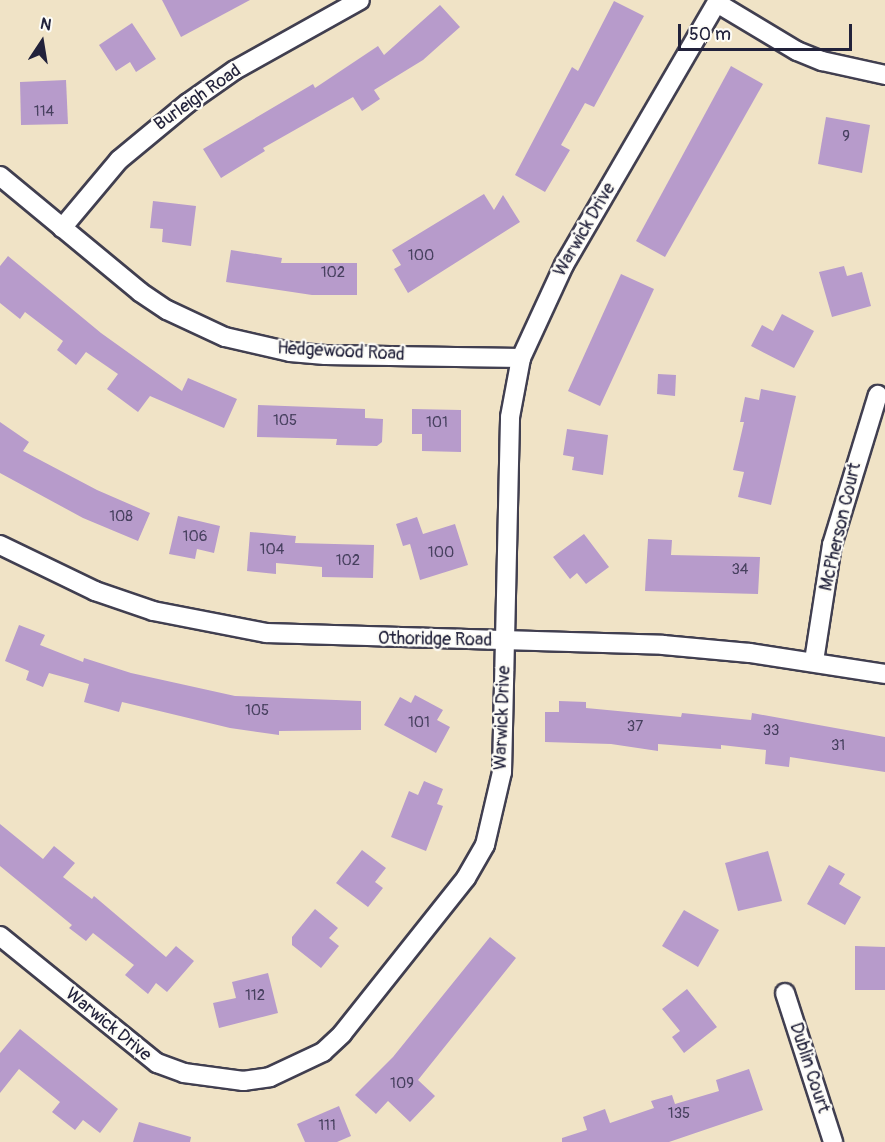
<!DOCTYPE html>
<style>
body{margin:0}
#map{position:relative;width:885px;height:1142px;overflow:hidden;background:#f0e3c6;font-family:Pangolin,sans-serif}
div>[style]{position:absolute}
.building>*{inset:0;background:#b79bcb}
.roads{filter:drop-shadow(2px 0 #413f50) drop-shadow(-2px 0 #413f50) drop-shadow(0 2px #413f50) drop-shadow(0 -2px #413f50)}
.street>*{height:18px;margin:-9px;padding:0 9px;transform-origin:9px;border-radius:9px;background:#fff}
span{translate:-50% -50%;white-space:nowrap;text-align:center;line-height:1.15;-webkit-text-stroke:4.5px #fdfcf7;paint-order:stroke}
.number-label{font-size:15px;color:#47405f}
.number-label span{-webkit-text-stroke-width:0}
.street-label{font-size:18px;color:#22223b}
.north{position:absolute;left:12px;top:12px;width:60px;height:60px;-webkit-text-stroke:4px #fdfcf7;paint-order:stroke;rotate:12deg;font-size:16px;font-weight:700;line-height:24px;text-align:center;color:#22223b}
.north::after{content:'';display:block;margin:auto;width:21px;height:27px;background:#22223b;clip-path:polygon(50% 0,100% 100%,50% 72%,0 100%)}
.scale{position:absolute;left:678px;top:24px;width:174px;height:27px;box-sizing:border-box;border:3px solid #22223b;border-top:0;padding-left:8px;font-size:18px;line-height:21px;white-space:nowrap;color:#22223b;-webkit-text-stroke:4px #fdfcf7;paint-order:stroke}
</style>
<div id="map">
<div class="building">
<i style="clip-path:polygon(162px 0,250px 0,181px 37px)"></i>
<i style="clip-path:polygon(614px 1px,644px 16px,594px 107px,585px 103px,561px 145px,570px 150px,545px 192px,515px 175px,572px 67px,578px 71px)"></i>
<i style="clip-path:polygon(440px 5px,460px 27px,423px 60px,374px 90px,380px 99px,362px 111px,353px 97px,263px 148px,265px 151px,221px 178px,203px 149px,313px 84px,315px 88px,378px 46px,384px 55px)"></i>
<i style="clip-path:polygon(132px 23px,156px 59px,136px 72px,130px 62px,116px 71px,99px 45px)"></i>
<i style="clip-path:polygon(731px 66px,763px 84px,665px 257px,636px 241px)"></i>
<i style="clip-path:polygon(66px 80px,68px 124px,21px 125px,20px 82px)"></i>
<i style="clip-path:polygon(826px 117px,870px 125px,862px 173px,818px 164px)"></i>
<i style="clip-path:polygon(484px 194px,494px 210px,503px 195px,520px 222px,408px 293px,394px 269px,401px 265px,392px 250px)"></i>
<i style="clip-path:polygon(153px 201px,196px 206px,191px 246px,162px 242px,163px 229px,150px 228px)"></i>
<i style="clip-path:polygon(231px 250px,282px 258px,281px 263px,357px 263px,357px 295px,312px 295px,226px 282px)"></i>
<i style="clip-path:polygon(8px 256px,101px 333px,182px 391px,188px 378px,237px 399px,224px 428px,150px 396px,138px 412px,107px 389px,118px 374px,86px 352px,76px 365px,57px 350px,63px 341px,25px 312px,20px 319px,0 303px,0 266px)"></i>
<i style="clip-path:polygon(844px 266px,847px 276px,862px 272px,871px 306px,832px 317px,819px 272px)"></i>
<i style="clip-path:polygon(621px 274px,654px 289px,600px 406px,568px 391px)"></i>
<i style="clip-path:polygon(782px 314px,814px 331px,794px 368px,751px 346px,762px 325px,773px 331px)"></i>
<i style="clip-path:polygon(658px 374px,676px 375px,675px 396px,657px 394px)"></i>
<i style="clip-path:polygon(761px 389px,796px 396px,771px 505px,738px 497px,744px 472px,733px 470px,744px 422px,740px 422px,745px 397px,759px 400px)"></i>
<i style="clip-path:polygon(258px 405px,365px 409px,365px 418px,383px 419px,382px 442px,377px 446px,336px 445px,337px 439px,257px 437px)"></i>
<i style="clip-path:polygon(412px 409px,461px 410px,461px 452px,422px 451px,422px 434px,412px 434px)"></i>
<i style="clip-path:polygon(0 422px,29px 442px,23px 451px,97px 490px,150px 513px,138px 541px,83px 518px,0 473px)"></i>
<i style="clip-path:polygon(567px 429px,608px 435px,603px 475px,572px 470px,574px 457px,563px 455px)"></i>
<i style="clip-path:polygon(178px 516px,220px 526px,214px 553px,197px 549px,195px 559px,169px 554px)"></i>
<i style="clip-path:polygon(417px 517px,423px 534px,455px 524px,468px 565px,420px 580px,410px 544px,403px 546px,396px 524px)"></i>
<i style="clip-path:polygon(250px 532px,296px 536px,295px 543px,374px 545px,373px 578px,322px 577px,322px 567px,276px 563px,276px 574px,247px 571px)"></i>
<i style="clip-path:polygon(584px 534px,609px 567px,586px 584px,577px 573px,570px 579px,553px 557px)"></i>
<i style="clip-path:polygon(648px 539px,672px 540px,671px 555px,760px 557px,758px 594px,645px 591px)"></i>
<i style="clip-path:polygon(19px 625px,45px 635px,40px 645px,83px 662px,84px 658px,131px 673px,235px 696px,361px 701px,361px 730px,279px 731px,279px 735px,230px 728px,122px 702px,119px 712px,84px 702px,89px 684px,49px 673px,43px 687px,26px 680px,29px 671px,5px 661px)"></i>
<i style="clip-path:polygon(415px 695px,443px 710px,437px 720px,450px 727px,436px 753px,384px 725px,400px 697px,411px 703px)"></i>
<i style="clip-path:polygon(559px 701px,586px 702px,586px 708px,681px 717px,682px 713px,751px 720px,752px 713px,885px 737px,885px 772px,790px 757px,789px 767px,765px 764px,766px 750px,721px 745px,721px 749px,658px 744px,658px 751px,611px 744px,545px 742px,545px 712px,559px 712px)"></i>
<i style="clip-path:polygon(424px 781px,443px 789px,437px 804px,443px 806px,426px 851px,391px 837px,409px 791px,418px 795px)"></i>
<i style="clip-path:polygon(0 824px,43px 859px,54px 846px,75px 863px,63px 877px,92px 899px,94px 896px,166px 957px,176px 946px,194px 961px,167px 992px,156px 983px,148px 994px,125px 975px,134px 965px,93px 933px,86px 941px,69px 928px,72px 925px,0 866px)"></i>
<i style="clip-path:polygon(362px 850px,386px 868px,375px 882px,383px 888px,368px 907px,336px 883px)"></i>
<i style="clip-path:polygon(768px 851px,782px 901px,738px 911px,725px 863px)"></i>
<i style="clip-path:polygon(829px 865px,845px 874px,839px 884px,861px 897px,845px 925px,807px 904px)"></i>
<i style="clip-path:polygon(315px 909px,338px 928px,329px 938px,339px 946px,321px 968px,292px 945px,292px 937px)"></i>
<i style="clip-path:polygon(684px 910px,719px 930px,698px 967px,662px 946px)"></i>
<i style="clip-path:polygon(490px 937px,516px 958px,418px 1080px,435px 1096px,410px 1122px,388px 1101px,376px 1114px,355px 1095px,393px 1057px)"></i>
<i style="clip-path:polygon(855px 946px,885px 947px,885px 990px,855px 990px)"></i>
<i style="clip-path:polygon(268px 973px,278px 1013px,219px 1028px,213px 1003px,236px 998px,232px 982px)"></i>
<i style="clip-path:polygon(687px 989px,717px 1027px,684px 1053px,672px 1037px,680px 1031px,662px 1009px)"></i>
<i style="clip-path:polygon(20px 1029px,118px 1109px,100px 1133px,83px 1120px,75px 1130px,52px 1112px,60px 1102px,19px 1069px,0 1093px,0 1053px)"></i>
<i style="clip-path:polygon(749px 1069px,763px 1110px,669px 1142px,562px 1142px,562px 1138px,587px 1130px,583px 1117px,605px 1109px,610px 1123px,654px 1108px,651px 1101px,672px 1095px,675px 1104px,719px 1091px,716px 1080px)"></i>
<i style="clip-path:polygon(339px 1106px,351px 1136px,337px 1142px,305px 1142px,297px 1124px)"></i>
<i style="clip-path:polygon(139px 1122px,191px 1137px,190px 1142px,133px 1142px)"></i>
</div>
<div class="roads">
<div class="street">
<i style="left:717px;top:3px;width:93px;rotate:31deg"></i>
<i style="left:797px;top:51px;width:27px;rotate:22deg"></i>
<i style="left:822px;top:61px;width:65px;rotate:12.5deg"></i>
<i style="left:0;top:176px;width:182px;rotate:39.6deg"></i>
<i style="left:140px;top:292px;width:32px;rotate:34deg"></i>
<i style="left:167px;top:310px;width:64px;rotate:25deg"></i>
<i style="left:225px;top:337px;width:67px;rotate:13deg"></i>
<i style="left:290px;top:352px;width:35px;rotate:5deg"></i>
<i style="left:325px;top:355px;width:196px;rotate:0.9deg"></i>
<i style="left:62px;top:228px;width:89px;rotate:-50deg"></i>
<i style="left:119px;top:160px;width:89px;rotate:-39.6deg"></i>
<i style="left:188px;top:103px;width:57px;rotate:-35.1deg"></i>
<i style="left:235px;top:70px;width:143px;rotate:-29.2deg"></i>
<i style="left:0;top:545px;width:106px;rotate:25.8deg"></i>
<i style="left:95px;top:591px;width:61px;rotate:19deg"></i>
<i style="left:153px;top:611px;width:115px;rotate:11deg"></i>
<i style="left:266px;top:633px;width:397px;rotate:1.7deg"></i>
<i style="left:663px;top:645px;width:87px;rotate:5.3deg"></i>
<i style="left:750px;top:653px;width:137px;rotate:8.8deg"></i>
<i style="left:814px;top:661px;width:117px;rotate:-81.2deg"></i>
<i style="left:832px;top:545px;width:157px;rotate:-73deg"></i>
<i style="left:0;top:936px;width:202px;rotate:39deg"></i>
<i style="left:157px;top:1063px;width:29px;rotate:20deg"></i>
<i style="left:184px;top:1073px;width:60px;rotate:7.7deg"></i>
<i style="left:243px;top:1081px;width:27px;rotate:-8deg"></i>
<i style="left:270px;top:1077px;width:59px;rotate:-25.3deg"></i>
<i style="left:323px;top:1052px;width:26px;rotate:-43deg"></i>
<i style="left:342px;top:1034px;width:199px;rotate:-51.5deg"></i>
<i style="left:466px;top:878px;width:38px;rotate:-60deg"></i>
<i style="left:485px;top:845px;width:75px;rotate:-76.9deg"></i>
<i style="left:502px;top:772px;width:355px;rotate:-88.7deg"></i>
<i style="left:510px;top:417px;width:60px;rotate:-79.4deg"></i>
<i style="left:521px;top:358px;width:102px;rotate:-65.2deg"></i>
<i style="left:564px;top:265px;width:306px;rotate:-59.8deg"></i>
<i style="left:785px;top:993px;width:157px;rotate:72.1deg"></i>
</div>
</div>
<div class="number-label">
<span style="left:44px;top:112px">114</span>
<span style="left:846px;top:137px">9</span>
<span style="left:421px;top:256px">100</span>
<span style="left:333px;top:273px">102</span>
<span style="left:285px;top:421px">105</span>
<span style="left:437px;top:423px">101</span>
<span style="left:121px;top:517px">108</span>
<span style="left:195px;top:537px">106</span>
<span style="left:272px;top:550px">104</span>
<span style="left:441px;top:553px">100</span>
<span style="left:348px;top:561px">102</span>
<span style="left:740px;top:570px">34</span>
<span style="left:257px;top:711px">105</span>
<span style="left:419px;top:723px">101</span>
<span style="left:635px;top:727px">37</span>
<span style="left:771px;top:731px">33</span>
<span style="left:838px;top:746px">31</span>
<span style="left:255px;top:996px">112</span>
<span style="left:402px;top:1084px">109</span>
<span style="left:679px;top:1114px">135</span>
<span style="left:327px;top:1126px">111</span>
</div>
<div class="street-label">
<span style="left:198px;top:98px;rotate:-35deg">Burleigh Road</span>
<span style="left:585px;top:230px;rotate:-60deg">Warwick Drive</span>
<span style="left:341px;top:352px;rotate:3deg">Hedgewood Road</span>
<span style="left:841px;top:527px;rotate:-77deg">McPherson Court</span>
<span style="left:435px;top:640px;rotate:1deg">Othoridge Road</span>
<span style="left:503px;top:718px;rotate:-88deg">Warwick Drive</span>
<span style="left:108px;top:1025px;rotate:39deg">Warwick Drive</span>
<span style="left:809px;top:1068px;rotate:72deg">Dublin Court</span>
</div>
<div class="north">N</div>
<div class="scale">50 m</div>
</div>
